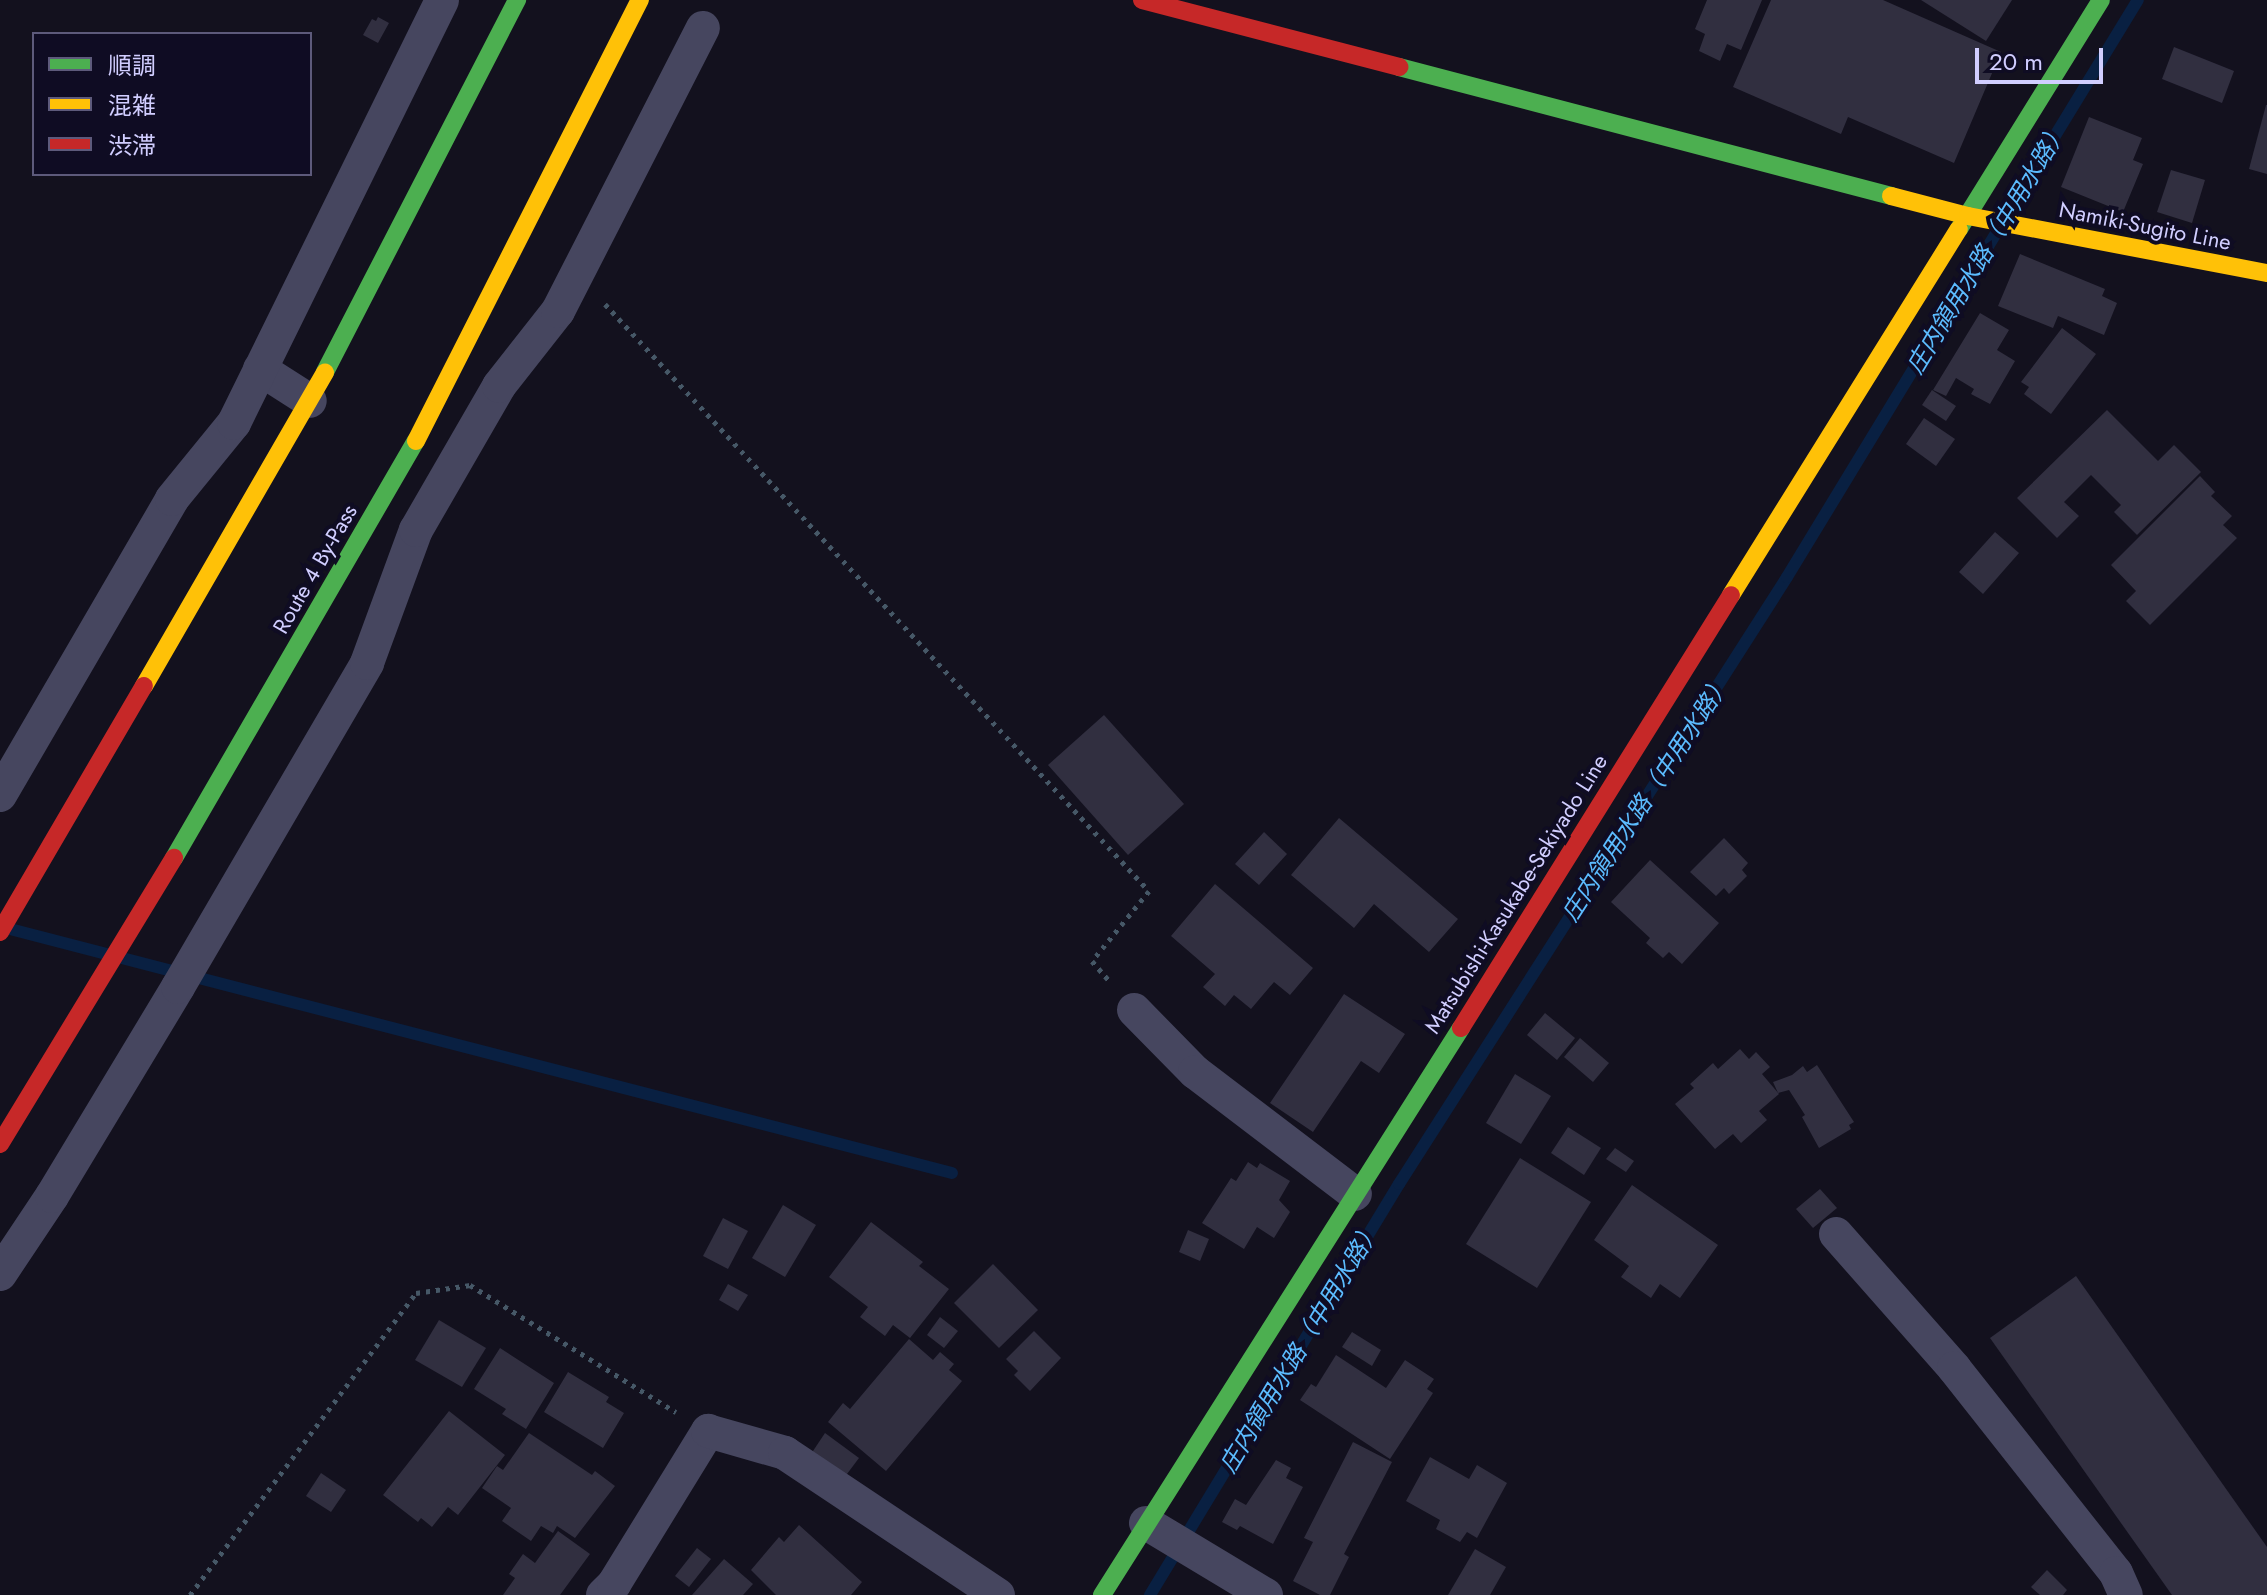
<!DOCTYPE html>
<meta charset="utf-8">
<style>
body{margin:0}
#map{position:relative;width:2267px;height:1595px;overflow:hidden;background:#13111e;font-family:Jost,"Noto Sans JP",sans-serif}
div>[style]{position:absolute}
.stream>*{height:12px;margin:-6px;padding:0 6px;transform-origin:6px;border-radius:6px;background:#092042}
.building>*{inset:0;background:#312f40}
.path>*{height:5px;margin-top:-2.5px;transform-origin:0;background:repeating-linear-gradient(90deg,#465867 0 4px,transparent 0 10px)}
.street>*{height:34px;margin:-17px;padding:0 17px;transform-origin:17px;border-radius:17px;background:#46465f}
.fast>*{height:18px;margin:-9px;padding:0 9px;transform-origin:9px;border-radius:9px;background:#4caf50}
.slow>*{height:18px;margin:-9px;padding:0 9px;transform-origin:9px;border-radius:9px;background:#ffc107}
.jam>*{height:18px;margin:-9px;padding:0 9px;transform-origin:9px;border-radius:9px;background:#c62828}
span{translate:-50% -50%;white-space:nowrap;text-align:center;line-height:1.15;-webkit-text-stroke:8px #0f0c23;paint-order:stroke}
.street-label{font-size:22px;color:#d1ceff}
.water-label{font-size:24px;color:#5cbcff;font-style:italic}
.legend{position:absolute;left:32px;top:32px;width:280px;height:144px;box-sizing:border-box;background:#0f0c23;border:2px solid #5d5a7b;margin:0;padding:10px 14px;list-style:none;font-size:24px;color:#d1ceff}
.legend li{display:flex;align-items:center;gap:16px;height:40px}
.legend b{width:40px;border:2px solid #5d5a7b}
.scale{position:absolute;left:1975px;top:48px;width:128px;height:36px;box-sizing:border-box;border:4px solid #d1ceff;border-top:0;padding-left:10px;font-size:24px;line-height:28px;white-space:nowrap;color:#d1ceff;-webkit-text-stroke:6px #0f0c23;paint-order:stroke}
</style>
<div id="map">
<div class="stream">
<i style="left:2006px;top:216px;width:253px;rotate:-58.6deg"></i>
<i style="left:10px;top:929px;width:973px;rotate:14.52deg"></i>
<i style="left:1150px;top:1595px;width:481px;rotate:-58.8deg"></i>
<i style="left:1399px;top:1184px;width:720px;rotate:-57.41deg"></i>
<i style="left:1787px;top:577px;width:404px;rotate:-58.7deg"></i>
</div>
<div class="building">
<i style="clip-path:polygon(1707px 0,1762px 0,1741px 50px,1727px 44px,1720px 61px,1699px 51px,1705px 34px,1695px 29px)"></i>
<i style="clip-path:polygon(1771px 0,1883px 0,2001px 52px,1954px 163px,1848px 117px,1841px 134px,1733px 87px)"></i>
<i style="clip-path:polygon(1921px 0,2012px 0,1986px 41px)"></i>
<i style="clip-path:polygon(378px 17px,389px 23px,378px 43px,363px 35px,372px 19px,376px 21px)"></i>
<i style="clip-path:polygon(2174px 47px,2234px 71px,2222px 103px,2162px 79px)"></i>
<i style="clip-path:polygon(2266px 105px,2267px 105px,2267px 174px,2249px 169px)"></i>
<i style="clip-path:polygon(2089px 117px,2142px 138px,2133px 160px,2143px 164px,2123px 212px,2061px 187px)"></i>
<i style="clip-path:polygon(2171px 170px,2205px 180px,2192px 223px,2157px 212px)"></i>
<i style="clip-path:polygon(2020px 254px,2105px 289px,2102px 296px,2117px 303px,2104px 335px,2058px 316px,2053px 328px,1998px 306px)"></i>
<i style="clip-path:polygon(1980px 313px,2009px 330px,1997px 350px,2015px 361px,1990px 404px,1971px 394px,1974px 389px,1956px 378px,1946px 396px,1933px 390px)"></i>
<i style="clip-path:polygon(2062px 328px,2096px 354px,2051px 414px,2024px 394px,2029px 387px,2021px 382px)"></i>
<i style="clip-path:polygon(1932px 390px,1956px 406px,1946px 421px,1922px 405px)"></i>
<i style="clip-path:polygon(2107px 410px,2158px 461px,2174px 445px,2201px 472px,2137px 535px,2114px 512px,2121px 505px,2091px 475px,2064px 502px,2079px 516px,2057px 538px,2017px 498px)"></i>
<i style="clip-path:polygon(1924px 418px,1955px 439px,1936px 466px,1906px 444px)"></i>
<i style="clip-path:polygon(2200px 476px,2215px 492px,2211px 496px,2232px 516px,2223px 525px,2237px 538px,2150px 625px,2126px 601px,2136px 591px,2111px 565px)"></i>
<i style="clip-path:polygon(1995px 532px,2019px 553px,1983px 594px,1959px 572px)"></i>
<i style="clip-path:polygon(1104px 715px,1184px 804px,1128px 855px,1048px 765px)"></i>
<i style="clip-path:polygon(1339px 818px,1458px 919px,1429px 952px,1374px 904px,1354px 928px,1291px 875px)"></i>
<i style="clip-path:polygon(1264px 832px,1287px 854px,1259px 885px,1235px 864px)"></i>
<i style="clip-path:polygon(1724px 838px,1748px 863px,1742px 870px,1747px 876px,1729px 894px,1724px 888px,1716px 896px,1690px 872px)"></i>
<i style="clip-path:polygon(1650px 860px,1719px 923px,1682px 964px,1669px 952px,1663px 958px,1646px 943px,1650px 938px,1611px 902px)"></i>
<i style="clip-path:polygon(1215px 884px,1313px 968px,1290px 995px,1274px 982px,1251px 1009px,1234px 995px,1225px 1006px,1203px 987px,1215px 974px,1171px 936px)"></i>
<i style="clip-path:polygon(1344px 994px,1405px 1034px,1379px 1073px,1361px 1061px,1313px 1132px,1270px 1103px)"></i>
<i style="clip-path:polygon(1545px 1013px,1575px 1038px,1557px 1060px,1527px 1035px)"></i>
<i style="clip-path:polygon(1580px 1038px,1609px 1063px,1593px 1082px,1564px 1057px)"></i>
<i style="clip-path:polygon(1740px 1049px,1749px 1059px,1756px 1052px,1770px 1067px,1762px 1074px,1779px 1094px,1759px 1111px,1767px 1120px,1741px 1143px,1733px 1134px,1715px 1149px,1675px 1104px,1694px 1088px,1690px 1084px,1713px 1063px,1718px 1069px)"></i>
<i style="clip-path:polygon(1817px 1065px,1854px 1122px,1849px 1125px,1851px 1129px,1819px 1148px,1802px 1117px,1805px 1115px,1789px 1090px,1778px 1093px,1773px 1082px,1792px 1075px,1803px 1066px,1807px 1072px)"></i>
<i style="clip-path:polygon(1515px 1074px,1551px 1096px,1521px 1144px,1486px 1123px)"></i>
<i style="clip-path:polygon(1568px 1127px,1601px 1148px,1584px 1175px,1551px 1153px)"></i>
<i style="clip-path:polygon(1615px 1148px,1634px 1161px,1626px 1172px,1606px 1159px)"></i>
<i style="clip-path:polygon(1520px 1158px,1591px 1202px,1537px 1288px,1466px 1244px)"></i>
<i style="clip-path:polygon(1248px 1162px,1257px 1168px,1260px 1163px,1290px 1181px,1279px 1200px,1290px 1212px,1274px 1238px,1257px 1227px,1244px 1249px,1202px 1223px,1231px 1178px,1236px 1181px)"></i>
<i style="clip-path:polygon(1632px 1185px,1718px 1245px,1680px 1298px,1660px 1284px,1651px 1298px,1621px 1277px,1629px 1266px,1594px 1240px)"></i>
<i style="clip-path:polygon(1820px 1189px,1837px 1208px,1813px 1228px,1796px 1209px)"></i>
<i style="clip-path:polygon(783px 1205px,816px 1225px,785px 1277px,752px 1258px)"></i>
<i style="clip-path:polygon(723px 1218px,748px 1231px,728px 1269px,703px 1256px)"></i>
<i style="clip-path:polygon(871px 1222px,923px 1262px,919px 1266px,949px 1289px,910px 1338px,893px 1325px,885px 1336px,860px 1317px,868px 1307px,829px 1277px)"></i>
<i style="clip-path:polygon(1188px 1230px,1209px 1239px,1200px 1261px,1179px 1252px)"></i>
<i style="clip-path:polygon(993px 1264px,1038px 1310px,999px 1348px,954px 1303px)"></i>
<i style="clip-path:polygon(2076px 1276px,2267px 1547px,2267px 1595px,2172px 1595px,1990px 1338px)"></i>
<i style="clip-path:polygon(728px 1284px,748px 1295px,738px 1311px,719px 1300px)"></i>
<i style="clip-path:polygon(940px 1317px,958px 1331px,944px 1348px,927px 1335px)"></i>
<i style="clip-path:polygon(439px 1320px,486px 1348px,462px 1387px,415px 1360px)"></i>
<i style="clip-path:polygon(1034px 1331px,1061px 1358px,1030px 1391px,1014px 1375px,1018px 1371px,1006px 1359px)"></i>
<i style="clip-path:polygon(1352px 1332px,1381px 1350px,1372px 1366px,1342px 1347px)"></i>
<i style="clip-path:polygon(909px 1339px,933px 1360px,940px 1352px,954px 1364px,949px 1370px,962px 1381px,886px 1471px,828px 1422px,843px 1403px,850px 1409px)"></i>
<i style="clip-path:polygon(500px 1348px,554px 1383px,526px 1429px,502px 1414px,506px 1409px,474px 1389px)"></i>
<i style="clip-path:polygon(1336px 1355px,1386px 1388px,1405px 1360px,1434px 1379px,1427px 1389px,1433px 1393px,1390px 1459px,1300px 1400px,1311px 1384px,1316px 1387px)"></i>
<i style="clip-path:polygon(568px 1372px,609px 1397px,606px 1402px,624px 1413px,603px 1448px,544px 1412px)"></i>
<i style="clip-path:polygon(449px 1411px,505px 1455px,458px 1515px,448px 1507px,432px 1527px,421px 1518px,418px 1522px,383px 1495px)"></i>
<i style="clip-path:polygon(529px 1433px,592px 1475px,595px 1471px,615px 1486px,575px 1538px,557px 1526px,553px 1533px,541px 1526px,531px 1541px,502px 1521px,511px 1508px,482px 1488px,497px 1466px,503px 1470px)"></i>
<i style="clip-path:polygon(825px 1433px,859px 1458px,844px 1478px,811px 1454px)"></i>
<i style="clip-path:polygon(1353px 1442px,1392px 1462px,1344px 1554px,1349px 1557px,1330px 1595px,1320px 1595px,1293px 1581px,1313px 1542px,1304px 1538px)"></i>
<i style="clip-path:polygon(1430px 1457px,1469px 1479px,1477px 1465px,1507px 1483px,1477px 1538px,1467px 1532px,1460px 1542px,1436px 1529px,1440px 1520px,1406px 1501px)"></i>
<i style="clip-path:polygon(1276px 1460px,1291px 1468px,1286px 1478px,1303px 1487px,1273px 1544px,1240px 1526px,1237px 1530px,1222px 1522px,1235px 1499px,1246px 1505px)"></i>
<i style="clip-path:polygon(321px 1473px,346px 1490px,331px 1512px,306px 1496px)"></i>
<i style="clip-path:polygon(799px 1525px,862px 1582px,851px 1595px,776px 1595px,751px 1570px,779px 1537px,784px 1542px)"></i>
<i style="clip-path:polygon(558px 1531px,590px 1554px,560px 1595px,503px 1595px,515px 1578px,509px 1574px,523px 1554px,535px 1563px)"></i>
<i style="clip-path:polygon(697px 1548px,711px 1559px,689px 1587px,675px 1576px)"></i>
<i style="clip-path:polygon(1475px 1549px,1506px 1567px,1490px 1595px,1448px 1595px)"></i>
<i style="clip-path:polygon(724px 1559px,753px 1584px,743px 1595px,692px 1595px)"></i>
<i style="clip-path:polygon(2047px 1570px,2067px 1590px,2063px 1595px,2040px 1595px,2031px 1587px)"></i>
</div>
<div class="path">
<i style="left:605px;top:304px;width:800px;rotate:47.18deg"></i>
<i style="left:1149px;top:891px;width:90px;rotate:129.2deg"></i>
<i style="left:1092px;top:961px;width:28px;rotate:49deg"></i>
<i style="left:190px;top:1595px;width:377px;rotate:-53.2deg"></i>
<i style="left:416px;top:1293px;width:55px;rotate:-8.4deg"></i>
<i style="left:470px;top:1285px;width:242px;rotate:31.7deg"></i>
</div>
<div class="street">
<i style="left:260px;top:369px;width:59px;rotate:32.6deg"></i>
<i style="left:0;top:795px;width:342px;rotate:-59.8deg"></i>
<i style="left:172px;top:499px;width:98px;rotate:-50.8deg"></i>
<i style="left:234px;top:423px;width:471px;rotate:-63.8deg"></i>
<i style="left:1134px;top:1010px;width:87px;rotate:45.5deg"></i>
<i style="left:1195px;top:1072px;width:201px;rotate:37.3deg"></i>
<i style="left:1836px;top:1234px;width:179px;rotate:48.6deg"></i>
<i style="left:1954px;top:1368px;width:261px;rotate:51.7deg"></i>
<i style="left:2116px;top:1573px;width:24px;rotate:66deg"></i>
<i style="left:0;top:1274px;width:94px;rotate:-56.3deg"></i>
<i style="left:52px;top:1196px;width:244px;rotate:-58.9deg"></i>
<i style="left:178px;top:987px;width:375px;rotate:-59.7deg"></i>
<i style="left:367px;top:663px;width:142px;rotate:-69.8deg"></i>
<i style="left:416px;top:530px;width:166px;rotate:-60deg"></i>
<i style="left:499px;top:386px;width:95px;rotate:-51.8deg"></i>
<i style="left:558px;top:311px;width:318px;rotate:-62.9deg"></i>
<i style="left:1146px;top:1523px;width:140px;rotate:31deg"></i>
<i style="left:603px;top:1595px;width:16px;rotate:-45deg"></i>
<i style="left:614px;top:1584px;width:180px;rotate:-58.4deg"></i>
<i style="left:708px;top:1431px;width:80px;rotate:15.9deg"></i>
<i style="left:785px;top:1453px;width:256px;rotate:33.7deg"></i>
</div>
<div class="fast">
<i style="left:1399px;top:67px;width:509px;rotate:14.69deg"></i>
<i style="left:1959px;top:229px;width:269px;rotate:-58.2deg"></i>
<i style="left:325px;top:372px;width:419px;rotate:-62.7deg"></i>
<i style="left:174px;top:858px;width:482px;rotate:-59.9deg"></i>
<i style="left:1102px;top:1595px;width:671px;rotate:-57.66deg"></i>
</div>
<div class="slow">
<i style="left:1891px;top:196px;width:80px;rotate:14.6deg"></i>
<i style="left:1968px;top:216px;width:304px;rotate:10.8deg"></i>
<i style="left:416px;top:441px;width:495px;rotate:-63.1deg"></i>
<i style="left:1731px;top:595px;width:431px;rotate:-58.1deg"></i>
<i style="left:144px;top:686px;width:362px;rotate:-60deg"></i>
</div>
<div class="jam">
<i style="left:1142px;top:0;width:266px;rotate:14.6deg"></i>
<i style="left:0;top:932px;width:285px;rotate:-59.7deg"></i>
<i style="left:1461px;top:1028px;width:510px;rotate:-58.05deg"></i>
<i style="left:0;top:1144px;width:335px;rotate:-58.7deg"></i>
</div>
<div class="street-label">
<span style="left:2145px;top:226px;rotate:11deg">Namiki-Sugito Line</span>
<span style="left:315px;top:569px;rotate:-60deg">Route 4 By-Pass</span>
<span style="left:1516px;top:894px;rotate:-58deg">Matsubishi-Kasukabe-Sekiyado Line</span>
</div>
<div class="water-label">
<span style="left:1987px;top:248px;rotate:-59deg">庄内領用水路（中用水路）</span>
<span style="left:1646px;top:798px;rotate:-57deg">庄内領用水路（中用水路）</span>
<span style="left:1300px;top:1347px;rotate:-59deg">庄内領用水路（中用水路）</span>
</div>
<ul class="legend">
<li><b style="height:10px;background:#4caf50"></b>順調</li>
<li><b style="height:10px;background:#ffc107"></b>混雑</li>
<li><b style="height:10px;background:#c62828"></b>渋滞</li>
</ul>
<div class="scale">20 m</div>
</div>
